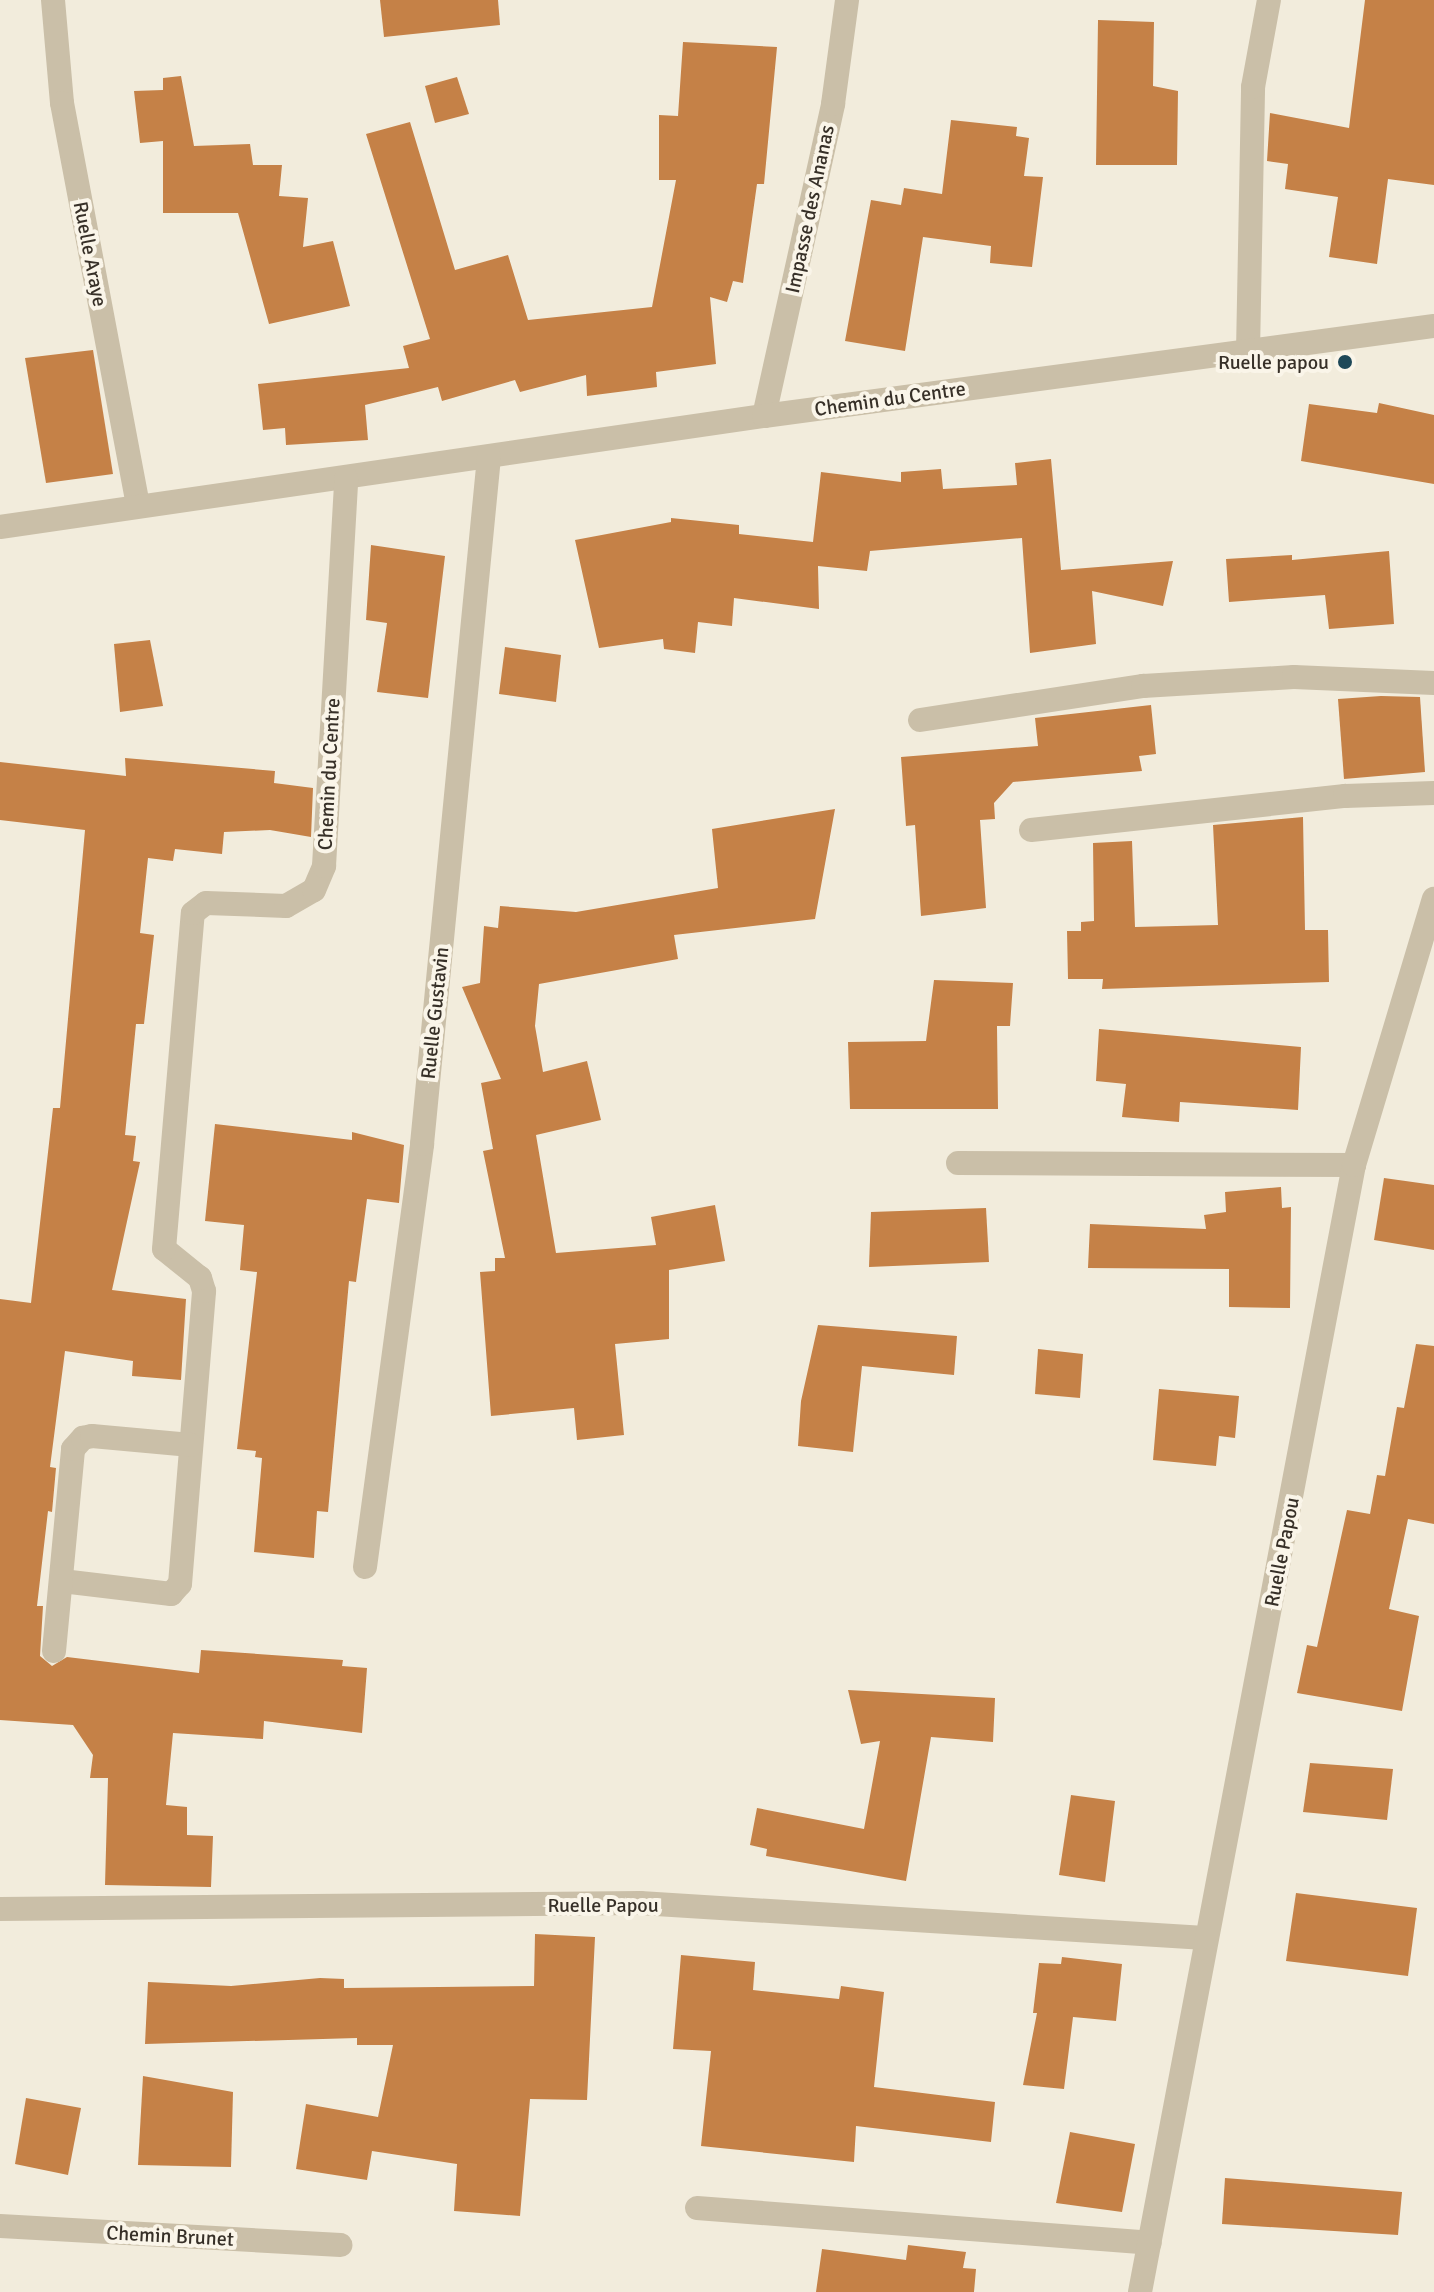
<!DOCTYPE html>
<style>
body{margin:0}
#map{position:relative;width:1434px;height:2292px;overflow:hidden;background:#f2ecdc;font-family:Signika,sans-serif}
div>[style]{position:absolute}
.building>*{inset:0;background:#c58147}
.minor>*{height:24px;margin:-12px;padding:0 12px;transform-origin:12px;border-radius:12px;background:#cabfa8}
.dots>*{width:22px;height:22px;translate:-50% -50%;box-sizing:border-box;border:4px solid #faf5e9;border-radius:50%}
span{translate:-50% -50%;white-space:nowrap;text-align:center;line-height:1.15;-webkit-text-stroke:8px #faf5e9;paint-order:stroke}
.street-label{font-size:20px;color:#373028}
.poi-label{font-size:20px;color:#373028}
.right{translate:-100% -50%;text-align:right}
</style>
<div id="map">
<div class="building">
<i style="clip-path:polygon(380px 0,498px 0,500px 25px,384px 37px)"></i>
<i style="clip-path:polygon(1365px 0,1434px 0,1434px 185px,1388px 179px,1377px 264px,1329px 257px,1338px 197px,1285px 189px,1288px 164px,1267px 161px,1270px 113px,1349px 128px)"></i>
<i style="clip-path:polygon(1098px 20px,1154px 22px,1153px 86px,1178px 91px,1177px 165px,1096px 165px)"></i>
<i style="clip-path:polygon(683px 42px,777px 47px,764px 184px,757px 184px,743px 283px,733px 281px,727px 302px,710px 297px,716px 364px,656px 372px,657px 387px,587px 396px,586px 375px,520px 392px,515px 380px,442px 401px,438px 387px,365px 405px,368px 440px,286px 445px,285px 428px,263px 430px,258px 384px,409px 368px,403px 346px,430px 339px,366px 134px,410px 122px,455px 270px,508px 255px,528px 320px,652px 307px,676px 180px,659px 180px,659px 115px,678px 116px)"></i>
<i style="clip-path:polygon(181px 76px,194px 146px,250px 144px,253px 165px,282px 165px,279px 196px,308px 198px,303px 247px,333px 241px,350px 306px,269px 324px,238px 213px,163px 213px,163px 141px,140px 143px,134px 91px,163px 90px,163px 78px)"></i>
<i style="clip-path:polygon(457px 77px,469px 114px,435px 123px,425px 86px)"></i>
<i style="clip-path:polygon(951px 120px,1017px 127px,1016px 136px,1029px 138px,1024px 176px,1043px 177px,1032px 267px,990px 263px,991px 246px,923px 237px,905px 351px,845px 341px,871px 200px,901px 205px,904px 188px,942px 194px)"></i>
<i style="clip-path:polygon(93px 350px,113px 474px,46px 483px,25px 358px)"></i>
<i style="clip-path:polygon(1379px 403px,1434px 415px,1434px 484px,1301px 461px,1309px 404px,1377px 413px)"></i>
<i style="clip-path:polygon(1051px 459px,1061px 570px,1173px 561px,1163px 606px,1092px 591px,1096px 644px,1030px 653px,1022px 538px,870px 551px,867px 571px,818px 566px,819px 609px,734px 598px,732px 626px,698px 622px,695px 653px,664px 649px,663px 639px,599px 648px,575px 540px,671px 522px,671px 518px,739px 525px,739px 534px,813px 542px,821px 472px,901px 482px,901px 472px,941px 469px,943px 489px,1017px 485px,1015px 463px)"></i>
<i style="clip-path:polygon(371px 545px,445px 556px,428px 698px,377px 692px,387px 623px,366px 620px)"></i>
<i style="clip-path:polygon(1389px 551px,1394px 624px,1329px 629px,1325px 595px,1229px 602px,1226px 559px,1292px 555px,1292px 560px)"></i>
<i style="clip-path:polygon(150px 640px,163px 706px,120px 712px,114px 644px)"></i>
<i style="clip-path:polygon(505px 647px,561px 655px,556px 702px,499px 694px)"></i>
<i style="clip-path:polygon(1381px 696px,1420px 697px,1425px 772px,1344px 779px,1338px 699px)"></i>
<i style="clip-path:polygon(1151px 705px,1156px 754px,1139px 756px,1142px 771px,1013px 782px,994px 803px,995px 819px,980px 820px,986px 908px,921px 916px,915px 825px,906px 826px,901px 757px,1038px 746px,1035px 718px)"></i>
<i style="clip-path:polygon(125px 758px,275px 771px,274px 783px,313px 788px,311px 837px,270px 830px,224px 832px,222px 854px,175px 849px,173px 861px,148px 858px,140px 933px,154px 935px,144px 1024px,136px 1024px,125px 1135px,136px 1136px,133px 1161px,140px 1162px,112px 1290px,186px 1299px,181px 1380px,132px 1376px,133px 1361px,65px 1351px,50px 1467px,56px 1468px,52px 1512px,48px 1511px,37px 1606px,43px 1606px,40px 1656px,52px 1666px,67px 1657px,199px 1673px,201px 1650px,343px 1660px,342px 1666px,367px 1668px,362px 1733px,264px 1721px,263px 1739px,173px 1733px,166px 1805px,187px 1807px,187px 1835px,213px 1836px,211px 1887px,105px 1885px,108px 1778px,90px 1778px,93px 1755px,73px 1725px,0 1720px,0 1299px,31px 1303px,53px 1108px,60px 1108px,85px 830px,0 820px,0 762px,126px 776px)"></i>
<i style="clip-path:polygon(835px 809px,815px 919px,674px 935px,678px 959px,539px 984px,535px 1026px,543px 1072px,587px 1061px,601px 1120px,536px 1135px,556px 1253px,656px 1245px,651px 1217px,715px 1205px,725px 1261px,669px 1270px,669px 1339px,615px 1344px,624px 1435px,577px 1440px,574px 1408px,491px 1416px,480px 1272px,495px 1271px,495px 1258px,505px 1258px,483px 1151px,493px 1149px,481px 1083px,501px 1079px,462px 987px,480px 983px,484px 926px,498px 928px,500px 906px,576px 912px,718px 888px,712px 829px)"></i>
<i style="clip-path:polygon(1303px 817px,1305px 930px,1328px 930px,1329px 982px,1102px 989px,1103px 979px,1068px 979px,1067px 931px,1081px 931px,1081px 922px,1094px 921px,1093px 843px,1132px 841px,1135px 927px,1218px 925px,1213px 825px)"></i>
<i style="clip-path:polygon(934px 980px,1013px 983px,1010px 1026px,997px 1026px,998px 1109px,850px 1109px,848px 1042px,926px 1041px)"></i>
<i style="clip-path:polygon(1099px 1029px,1301px 1047px,1298px 1110px,1180px 1102px,1179px 1122px,1122px 1117px,1126px 1084px,1096px 1081px)"></i>
<i style="clip-path:polygon(215px 1124px,352px 1140px,352px 1132px,404px 1145px,399px 1203px,367px 1199px,356px 1282px,349px 1281px,328px 1512px,317px 1511px,314px 1558px,254px 1552px,262px 1458px,255px 1457px,256px 1451px,237px 1449px,257px 1272px,240px 1270px,244px 1225px,205px 1221px)"></i>
<i style="clip-path:polygon(1384px 1178px,1434px 1185px,1434px 1250px,1374px 1240px)"></i>
<i style="clip-path:polygon(1281px 1187px,1282px 1208px,1291px 1207px,1290px 1308px,1229px 1307px,1229px 1269px,1088px 1268px,1090px 1224px,1206px 1229px,1204px 1215px,1226px 1212px,1225px 1192px)"></i>
<i style="clip-path:polygon(986px 1208px,989px 1262px,869px 1267px,871px 1212px)"></i>
<i style="clip-path:polygon(818px 1325px,957px 1336px,954px 1375px,862px 1366px,853px 1452px,798px 1446px,801px 1401px)"></i>
<i style="clip-path:polygon(1416px 1344px,1434px 1346px,1434px 1524px,1408px 1519px,1389px 1609px,1419px 1616px,1402px 1711px,1297px 1693px,1307px 1645px,1317px 1647px,1347px 1510px,1370px 1514px,1377px 1475px,1385px 1476px,1397px 1407px,1404px 1408px)"></i>
<i style="clip-path:polygon(1038px 1349px,1083px 1354px,1080px 1398px,1035px 1394px)"></i>
<i style="clip-path:polygon(1159px 1389px,1239px 1396px,1235px 1438px,1219px 1436px,1216px 1466px,1153px 1460px)"></i>
<i style="clip-path:polygon(848px 1690px,995px 1698px,993px 1742px,931px 1737px,906px 1881px,766px 1856px,767px 1849px,750px 1845px,757px 1808px,864px 1829px,880px 1741px,861px 1744px)"></i>
<i style="clip-path:polygon(1310px 1763px,1393px 1769px,1387px 1820px,1303px 1812px)"></i>
<i style="clip-path:polygon(1071px 1795px,1115px 1801px,1105px 1882px,1059px 1875px)"></i>
<i style="clip-path:polygon(1296px 1893px,1417px 1908px,1408px 1976px,1286px 1961px)"></i>
<i style="clip-path:polygon(535px 1934px,595px 1937px,587px 2100px,530px 2099px,520px 2216px,454px 2211px,457px 2164px,372px 2151px,367px 2180px,296px 2169px,306px 2104px,378px 2117px,393px 2045px,357px 2045px,357px 2038px,145px 2044px,148px 1982px,231px 1986px,320px 1978px,344px 1979px,344px 1988px,534px 1986px)"></i>
<i style="clip-path:polygon(681px 1955px,755px 1962px,753px 1990px,839px 1999px,841px 1986px,884px 1992px,874px 2087px,995px 2102px,991px 2142px,856px 2126px,854px 2162px,701px 2146px,711px 2051px,673px 2049px)"></i>
<i style="clip-path:polygon(1062px 1957px,1122px 1964px,1116px 2021px,1073px 2017px,1064px 2089px,1023px 2085px,1037px 2013px,1033px 2013px,1039px 1963px,1061px 1964px)"></i>
<i style="clip-path:polygon(143px 2076px,233px 2092px,231px 2167px,138px 2165px)"></i>
<i style="clip-path:polygon(26px 2098px,81px 2108px,68px 2175px,15px 2164px)"></i>
<i style="clip-path:polygon(1070px 2132px,1135px 2144px,1122px 2212px,1056px 2203px)"></i>
<i style="clip-path:polygon(1225px 2178px,1402px 2192px,1398px 2235px,1222px 2224px)"></i>
<i style="clip-path:polygon(908px 2245px,966px 2252px,963px 2268px,976px 2269px,974px 2292px,816px 2292px,822px 2249px,906px 2260px)"></i>
</div>
<div class="minor">
<i style="left:53px;top:0;width:103px;rotate:85deg"></i>
<i style="left:62px;top:103px;width:410px;rotate:79.3deg"></i>
<i style="left:1248px;top:352px;width:265px;rotate:-88.9deg"></i>
<i style="left:1253px;top:87px;width:88px;rotate:-79.6deg"></i>
<i style="left:764px;top:416px;width:320px;rotate:-77.5deg"></i>
<i style="left:833px;top:104px;width:105px;rotate:-82.3deg"></i>
<i style="left:0;top:527px;width:772px;rotate:-8.27deg"></i>
<i style="left:764px;top:416px;width:676px;rotate:-7.65deg"></i>
<i style="left:920px;top:720px;width:226px;rotate:-8.7deg"></i>
<i style="left:1143px;top:686px;width:151px;rotate:-3.4deg"></i>
<i style="left:1294px;top:677px;width:140px;rotate:2.5deg"></i>
<i style="left:1031px;top:830px;width:316px;rotate:-6.2deg"></i>
<i style="left:1345px;top:796px;width:89px;rotate:-1.9deg"></i>
<i style="left:958px;top:1163px;width:396px;rotate:0.3deg"></i>
<i style="left:365px;top:1567px;width:427px;rotate:-82.3deg"></i>
<i style="left:422px;top:1144px;width:690px;rotate:-84.43deg"></i>
<i style="left:62px;top:1581px;width:110px;rotate:6.8deg"></i>
<i style="left:171px;top:1594px;width:13px;rotate:-48deg"></i>
<i style="left:180px;top:1584px;width:294px;rotate:-85.3deg"></i>
<i style="left:204px;top:1291px;width:14px;rotate:-107deg"></i>
<i style="left:200px;top:1278px;width:46px;rotate:-141.1deg"></i>
<i style="left:164px;top:1249px;width:337px;rotate:-85.1deg"></i>
<i style="left:193px;top:913px;width:16px;rotate:-38deg"></i>
<i style="left:206px;top:903px;width:80px;rotate:2.1deg"></i>
<i style="left:286px;top:906px;width:32px;rotate:-30deg"></i>
<i style="left:314px;top:890px;width:26px;rotate:-67deg"></i>
<i style="left:324px;top:866px;width:388px;rotate:-86.7deg"></i>
<i style="left:54px;top:1651px;width:203px;rotate:-84.6deg"></i>
<i style="left:73px;top:1449px;width:15px;rotate:-48deg"></i>
<i style="left:83px;top:1438px;width:9px;rotate:-13deg"></i>
<i style="left:92px;top:1436px;width:99px;rotate:5.2deg"></i>
<i style="left:0;top:1909px;width:640px;rotate:-0.54deg"></i>
<i style="left:640px;top:1903px;width:566px;rotate:3.54deg"></i>
<i style="left:697px;top:2208px;width:454px;rotate:4.4deg"></i>
<i style="left:0;top:2226px;width:341px;rotate:3.2deg"></i>
<i style="left:1140px;top:2292px;width:1147px;rotate:-79.25deg"></i>
<i style="left:1354px;top:1165px;width:278px;rotate:-73.3deg"></i>
</div>
<div class="dots">
<i style="left:1345px;top:362px;background:#1e4858"></i>
</div>
<div class="street-label">
<span style="left:810px;top:209px;rotate:-78deg">Impasse des Ananas</span>
<span style="left:90px;top:254px;rotate:79deg">Ruelle Araye</span>
<span style="left:890px;top:399px;rotate:-8deg">Chemin du Centre</span>
<span style="left:329px;top:774px;rotate:-87deg">Chemin du Centre</span>
<span style="left:435px;top:1013px;rotate:-84deg">Ruelle Gustavin</span>
<span style="left:1282px;top:1552px;rotate:-79deg">Ruelle Papou</span>
<span style="left:603px;top:1905px">Ruelle Papou</span>
<span style="left:170px;top:2236px;rotate:3deg">Chemin Brunet</span>
</div>
<div class="poi-label">
<span class="right" style="left:1329px;top:362px">Ruelle papou</span>
</div>
</div>
